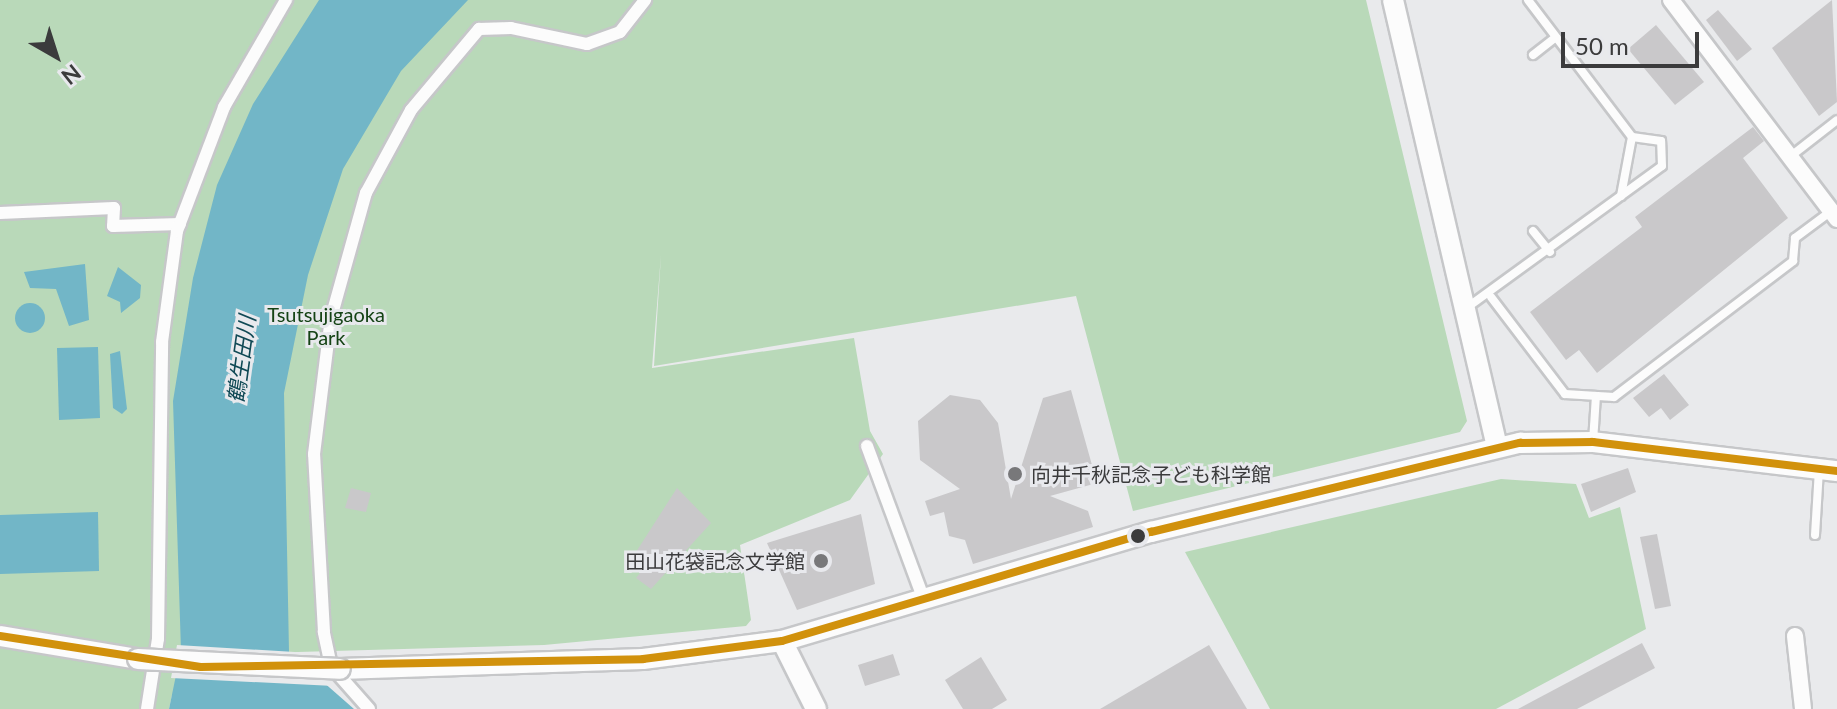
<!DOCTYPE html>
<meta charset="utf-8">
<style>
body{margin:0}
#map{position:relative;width:1837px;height:709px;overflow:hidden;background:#e9eaec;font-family:Lato,"Noto Sans JP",sans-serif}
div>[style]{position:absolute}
.green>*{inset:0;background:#b9d9b9}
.water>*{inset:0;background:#72b6c7}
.round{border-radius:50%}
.pier>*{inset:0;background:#e9eaec}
.building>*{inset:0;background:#c9c8ca}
.roads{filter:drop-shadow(2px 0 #c6c7c9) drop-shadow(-2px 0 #c6c7c9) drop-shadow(0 2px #c6c7c9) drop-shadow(0 -2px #c6c7c9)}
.service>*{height:8px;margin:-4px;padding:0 4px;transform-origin:4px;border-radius:4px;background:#fcfcfc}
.pedestrian>*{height:12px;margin:-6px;padding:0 6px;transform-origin:6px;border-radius:6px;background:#fcfcfc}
.minor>*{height:16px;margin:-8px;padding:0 8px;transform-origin:8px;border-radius:8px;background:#fcfcfc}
.tertiary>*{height:20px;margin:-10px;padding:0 10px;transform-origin:10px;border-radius:10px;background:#fcfcfc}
.bridges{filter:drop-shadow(2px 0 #c6c7c9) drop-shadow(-2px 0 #c6c7c9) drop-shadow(0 2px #c6c7c9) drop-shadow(0 -2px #c6c7c9)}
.tertiary-bridge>*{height:20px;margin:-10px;padding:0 10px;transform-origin:10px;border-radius:10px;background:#fcfcfc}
.bus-1>*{height:8px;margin:-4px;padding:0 4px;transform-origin:4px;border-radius:4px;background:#d1910c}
.dots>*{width:22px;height:22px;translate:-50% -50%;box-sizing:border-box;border:4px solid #e8e9ed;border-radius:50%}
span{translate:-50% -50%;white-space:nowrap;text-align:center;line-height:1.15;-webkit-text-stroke:6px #e8e9ed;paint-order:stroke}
.park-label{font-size:20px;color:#154315}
.poi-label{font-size:20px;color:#3b3b3c}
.left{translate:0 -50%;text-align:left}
.right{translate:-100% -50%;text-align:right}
.water-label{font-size:22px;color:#104955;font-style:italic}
.north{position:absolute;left:16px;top:16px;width:80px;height:80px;-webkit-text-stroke:6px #e8e9ed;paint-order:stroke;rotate:141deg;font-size:22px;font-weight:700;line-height:32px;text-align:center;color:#3b3b3c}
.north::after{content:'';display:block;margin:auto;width:28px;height:36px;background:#3b3b3c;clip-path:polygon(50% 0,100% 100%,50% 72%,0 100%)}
.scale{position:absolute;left:1561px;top:32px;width:138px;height:36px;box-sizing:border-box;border:4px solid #3b3b3c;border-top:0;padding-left:10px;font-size:24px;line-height:28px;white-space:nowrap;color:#3b3b3c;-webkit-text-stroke:6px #e8e9ed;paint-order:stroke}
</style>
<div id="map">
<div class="green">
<i style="clip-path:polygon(0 0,1366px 0,1467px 421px,1460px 432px,1133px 511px,1076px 296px,654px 366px,661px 255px,652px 368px,854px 338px,870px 431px,883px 454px,850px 500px,740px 545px,751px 620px,746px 626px,544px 645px,262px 653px,172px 695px,169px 709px,0 709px)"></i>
<i style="clip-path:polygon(1501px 479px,1576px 484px,1589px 518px,1620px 507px,1646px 629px,1496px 709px,1270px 709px,1185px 552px)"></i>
</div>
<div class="water">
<i style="clip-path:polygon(319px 0,468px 0,401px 71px,343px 169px,308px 275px,284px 393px,289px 652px,354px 709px,169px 709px,181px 651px,173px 401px,193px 278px,217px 185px,253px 104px)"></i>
<i style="clip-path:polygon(85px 264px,89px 320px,69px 326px,56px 289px,30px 288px,24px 272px)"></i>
<i style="clip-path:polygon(118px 267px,141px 285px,140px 298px,121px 313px,120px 302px,107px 296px)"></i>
<i class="round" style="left:15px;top:303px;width:30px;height:30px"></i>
<i style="clip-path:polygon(98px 347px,100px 418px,59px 420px,57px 348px)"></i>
<i style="clip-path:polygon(120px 351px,127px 409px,122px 414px,113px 408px,110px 354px)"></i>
<i style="clip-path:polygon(98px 512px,99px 571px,0 574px,0 515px)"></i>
</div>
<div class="pier">
<i style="clip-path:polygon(177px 645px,295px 652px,334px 686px,171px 678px)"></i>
</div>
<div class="building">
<i style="clip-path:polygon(1832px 0,1837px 102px,1819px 116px,1772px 48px)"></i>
<i style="clip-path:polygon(1718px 10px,1752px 49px,1737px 61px,1706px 20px)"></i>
<i style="clip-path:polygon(1656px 25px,1704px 82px,1675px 105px,1628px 49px)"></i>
<i style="clip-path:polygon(1753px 127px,1764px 141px,1743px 158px,1788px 218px,1597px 373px,1579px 350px,1566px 360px,1530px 312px,1642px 227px,1635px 217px)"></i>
<i style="clip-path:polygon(1664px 374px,1689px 405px,1670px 420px,1661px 408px,1649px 417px,1633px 398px)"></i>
<i style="clip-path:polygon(1071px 390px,1097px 483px,1050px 496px,1088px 511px,1093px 527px,973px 564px,965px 540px,949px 536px,944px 512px,930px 516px,925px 501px,960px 489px,920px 460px,918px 421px,950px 395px,980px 400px,998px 423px,1011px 499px,1043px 398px)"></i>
<i style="clip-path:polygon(1628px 468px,1636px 492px,1591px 512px,1581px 484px)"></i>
<i style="clip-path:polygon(351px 488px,371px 493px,366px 512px,345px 508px)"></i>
<i style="clip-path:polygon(677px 488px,711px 523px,651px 589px,636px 578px,649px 562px,636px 552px)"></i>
<i style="clip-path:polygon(861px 514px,875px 584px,797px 610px,767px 543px)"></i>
<i style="clip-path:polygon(1657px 534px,1671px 606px,1655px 609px,1640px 537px)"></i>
<i style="clip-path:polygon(1642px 643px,1655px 668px,1577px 709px,1518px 709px)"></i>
<i style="clip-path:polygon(1209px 645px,1247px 709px,1100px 709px)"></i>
<i style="clip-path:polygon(893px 654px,900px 675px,865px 686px,858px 665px)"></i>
<i style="clip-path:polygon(981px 657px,1007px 700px,992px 709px,963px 709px,945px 680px)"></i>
</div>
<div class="roads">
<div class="service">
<i style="left:1528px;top:0;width:172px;rotate:52.8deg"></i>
<i style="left:1632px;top:137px;width:60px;rotate:100.6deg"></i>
<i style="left:1533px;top:55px;width:29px;rotate:-38deg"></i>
<i style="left:1791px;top:156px;width:58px;rotate:-38deg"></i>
<i style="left:1533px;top:231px;width:27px;rotate:51deg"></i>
<i style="left:1491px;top:297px;width:122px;rotate:52.7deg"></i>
<i style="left:1565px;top:394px;width:49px;rotate:3.5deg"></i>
<i style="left:1614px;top:397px;width:225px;rotate:-37.2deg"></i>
<i style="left:1793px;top:261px;width:23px;rotate:-85deg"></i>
<i style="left:1795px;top:238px;width:44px;rotate:-36.6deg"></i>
<i style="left:1465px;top:309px;width:243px;rotate:-36deg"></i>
<i style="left:1662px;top:166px;width:25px;rotate:-92deg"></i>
<i style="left:1661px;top:141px;width:29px;rotate:-172deg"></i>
<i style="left:1593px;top:442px;width:46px;rotate:-86.3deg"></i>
<i style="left:1815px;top:535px;width:65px;rotate:-86.5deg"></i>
</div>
<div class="pedestrian">
<i style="left:0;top:213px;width:114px;rotate:-2.5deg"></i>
<i style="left:114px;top:208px;width:18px;rotate:93deg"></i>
<i style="left:113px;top:226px;width:67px;rotate:-1.7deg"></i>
<i style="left:867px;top:446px;width:164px;rotate:69.7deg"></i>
<i style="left:147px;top:709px;width:71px;rotate:-81.1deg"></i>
<i style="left:158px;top:639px;width:297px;rotate:-89.2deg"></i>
<i style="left:162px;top:342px;width:112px;rotate:-82.3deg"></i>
<i style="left:177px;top:231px;width:133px;rotate:-69.2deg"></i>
<i style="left:224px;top:107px;width:124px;rotate:-59.9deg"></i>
<i style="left:369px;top:709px;width:57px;rotate:-131.5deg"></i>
<i style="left:331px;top:666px;width:35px;rotate:-102deg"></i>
<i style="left:324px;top:632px;width:178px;rotate:-93.2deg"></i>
<i style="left:314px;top:454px;width:137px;rotate:-82.9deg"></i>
<i style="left:331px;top:318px;width:130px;rotate:-74.4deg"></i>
<i style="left:366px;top:193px;width:94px;rotate:-61.5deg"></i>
<i style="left:411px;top:110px;width:106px;rotate:-50deg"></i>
<i style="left:479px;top:29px;width:32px;rotate:-2deg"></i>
<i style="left:511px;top:28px;width:78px;rotate:11.9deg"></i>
<i style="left:587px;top:44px;width:35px;rotate:-20deg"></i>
<i style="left:620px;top:32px;width:41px;rotate:-52deg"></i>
</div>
<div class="minor">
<i style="left:1671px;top:0;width:275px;rotate:52.8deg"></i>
<i style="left:1795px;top:636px;width:73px;rotate:83.7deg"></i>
</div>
<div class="tertiary">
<i style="left:1393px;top:0;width:459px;rotate:76.9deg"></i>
<i style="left:0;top:636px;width:140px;rotate:9.5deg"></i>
<i style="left:782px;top:641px;width:76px;rotate:63.4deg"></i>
<i style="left:340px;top:669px;width:303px;rotate:-1.9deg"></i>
<i style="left:643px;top:659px;width:140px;rotate:-7.4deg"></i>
<i style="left:782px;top:641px;width:385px;rotate:-16.5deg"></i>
<i style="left:1151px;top:532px;width:380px;rotate:-13.6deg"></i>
<i style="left:1520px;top:443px;width:73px;rotate:-0.8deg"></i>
<i style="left:1593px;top:442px;width:246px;rotate:6.8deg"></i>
</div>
</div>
<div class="bridges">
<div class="tertiary-bridge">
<i style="left:138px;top:659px;width:202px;rotate:2.8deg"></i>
</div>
</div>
<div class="bus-1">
<i style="left:0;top:636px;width:203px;rotate:8.8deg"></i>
<i style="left:201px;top:667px;width:442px;rotate:-1deg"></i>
<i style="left:643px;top:659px;width:140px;rotate:-7.4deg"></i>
<i style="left:782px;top:641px;width:385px;rotate:-16.5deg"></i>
<i style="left:1151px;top:532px;width:380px;rotate:-13.6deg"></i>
<i style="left:1520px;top:443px;width:73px;rotate:-0.8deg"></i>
<i style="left:1593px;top:442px;width:246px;rotate:6.8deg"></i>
</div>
<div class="dots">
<i style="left:1015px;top:474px;background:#78787a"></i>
<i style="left:1138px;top:536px;background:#3b3b3c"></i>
<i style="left:821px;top:561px;background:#78787a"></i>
</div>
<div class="park-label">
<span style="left:326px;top:326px">Tsutsujigaoka<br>Park</span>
</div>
<div class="poi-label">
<span class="left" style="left:1031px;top:474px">向井千秋記念子ども科学館</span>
<span class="right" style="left:805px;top:561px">田山花袋記念文学館</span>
</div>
<div class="water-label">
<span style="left:241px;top:359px;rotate:-82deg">鶴生田川</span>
</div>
<div class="north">N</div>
<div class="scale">50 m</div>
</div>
